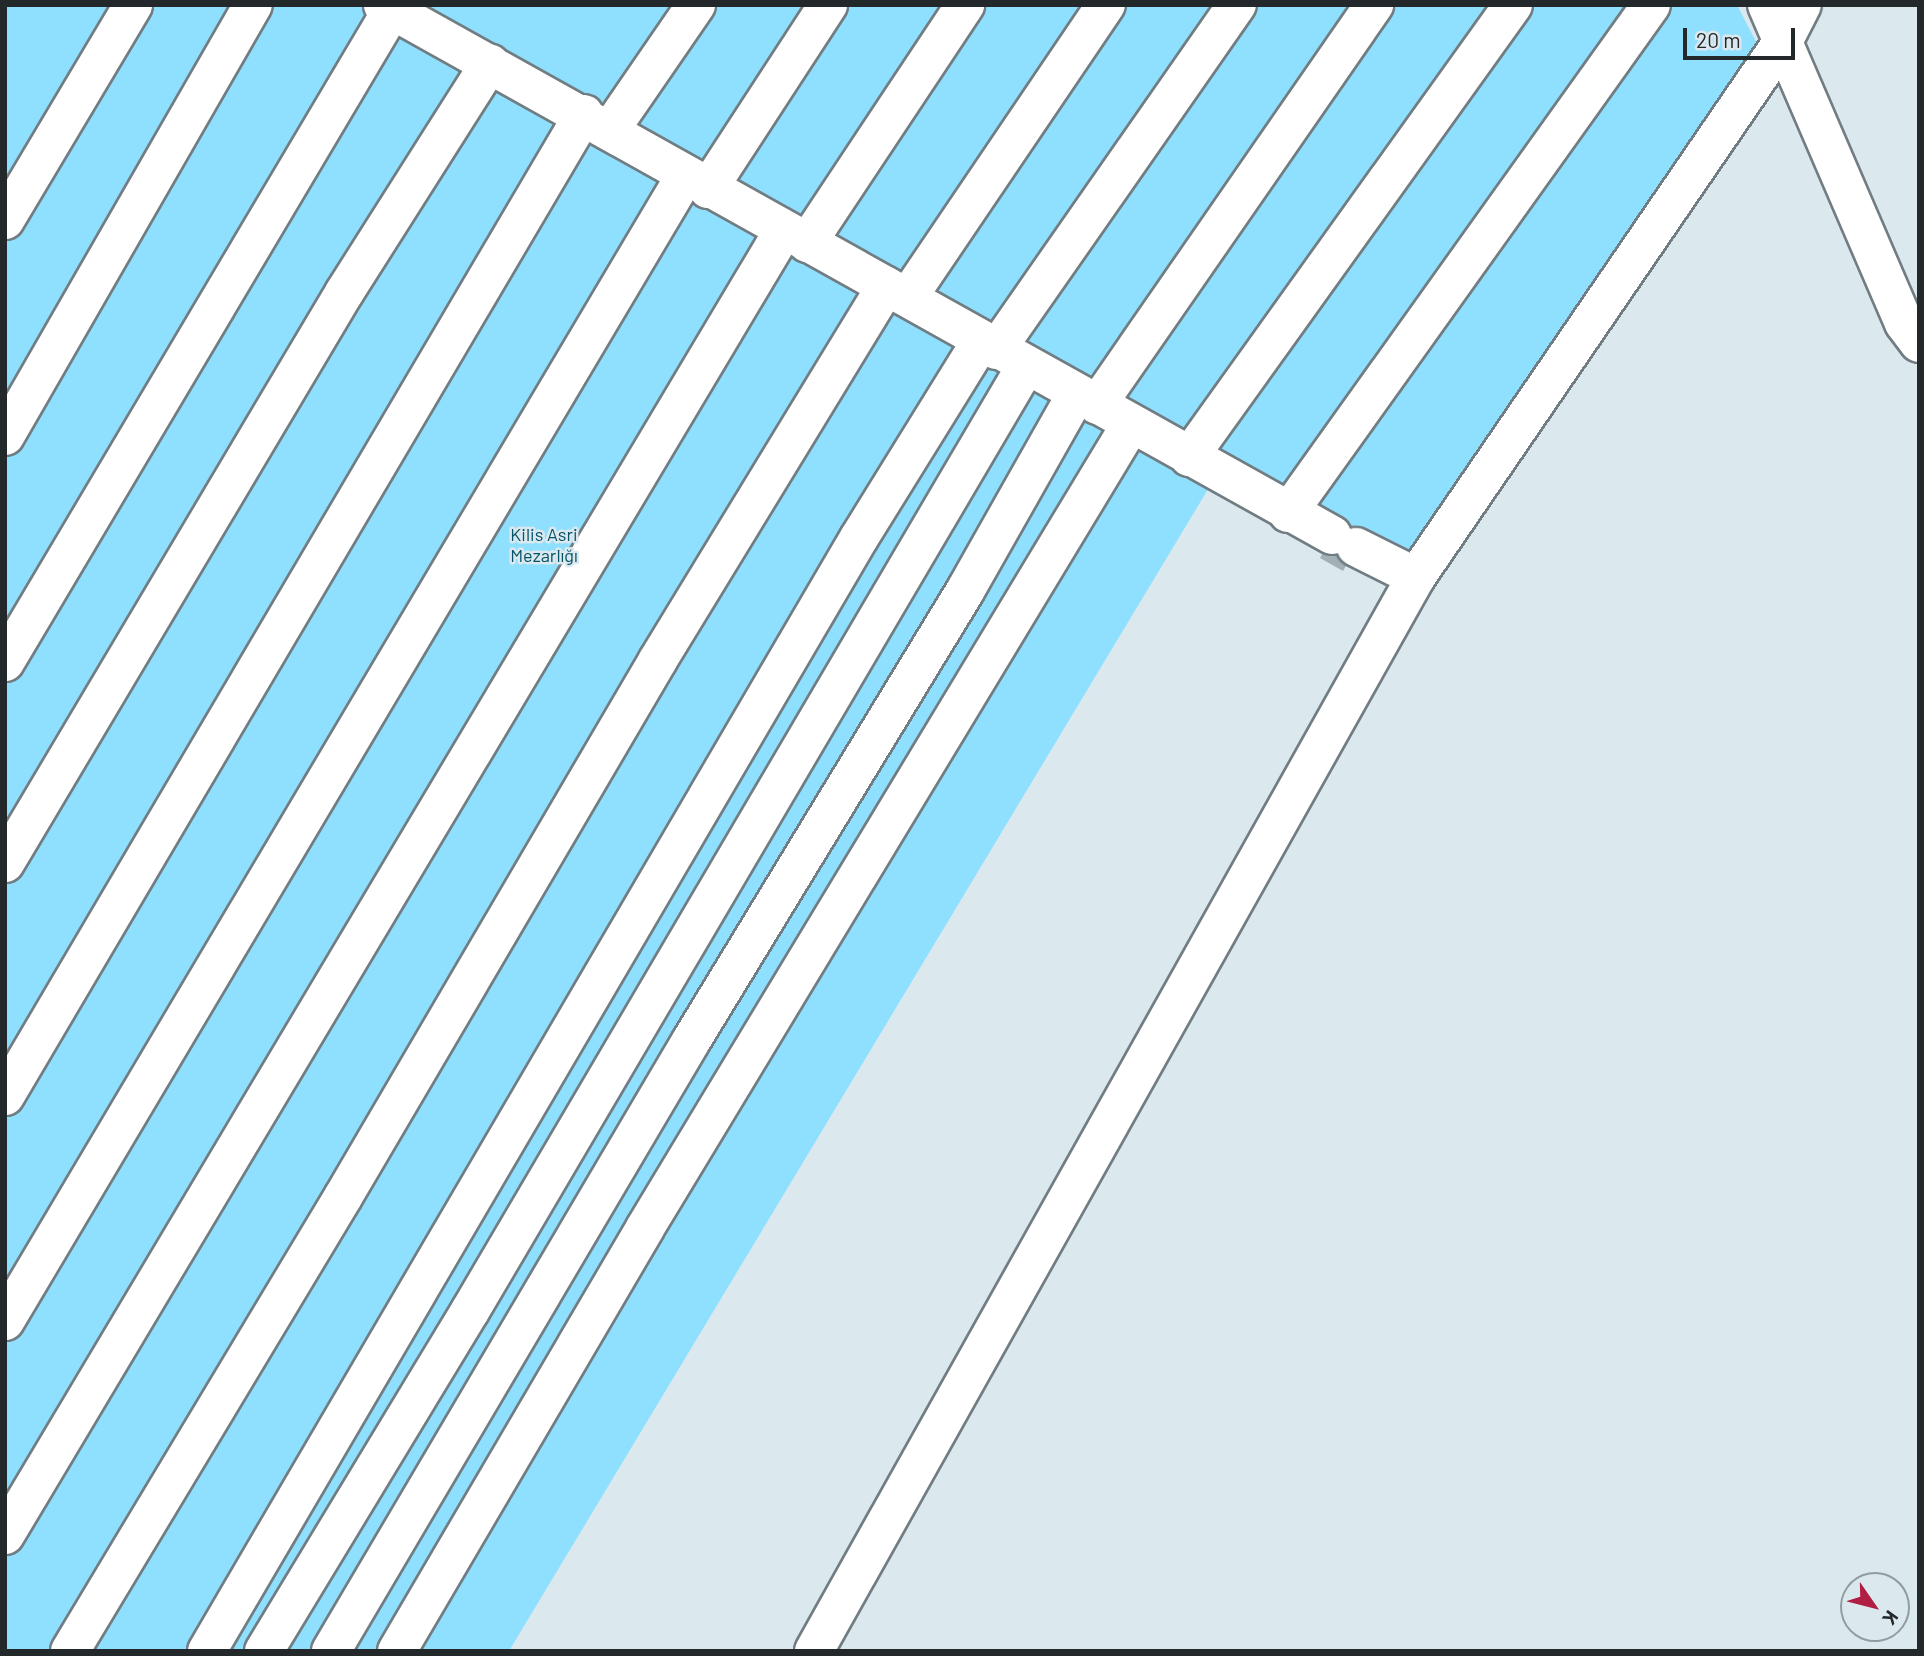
<!DOCTYPE html>
<meta charset="utf-8">
<style>
body{margin:0}
#map{position:relative;width:1924px;height:1656px;overflow:hidden;background:#dbe9ef;font-family:Barlow,sans-serif}
div>[style]{position:absolute}
.green>*{inset:0;background:#8fdffe}
.building>*{inset:0;background:#a3b0b6}
.roads{filter:drop-shadow(2px 0 #717d82) drop-shadow(-2px 0 #717d82) drop-shadow(0 2px #717d82) drop-shadow(0 -2px #717d82)}
.minor>*{height:38px;margin:-19px;padding:0 19px;transform-origin:19px;border-radius:19px;background:#fff}
span{translate:-50% -50%;white-space:nowrap;text-align:center;line-height:1.15;-webkit-text-stroke:5px #dbe9ef;paint-order:stroke}
.park-label{font-size:18px;color:#045268}
.frame{position:absolute;inset:0;border:7px solid #23282a;pointer-events:none}
.north{position:absolute;left:1840px;top:1572px;width:70px;height:70px;box-sizing:border-box;background:#dbe9ef;border:2px solid #919ca0;border-radius:50%;rotate:125deg;font-size:19px;font-weight:700;line-height:28px;text-align:center;color:#23282a}
.north::after{content:'';display:block;margin:auto;width:24px;height:32px;background:#b11e44;clip-path:polygon(50% 0,100% 100%,50% 72%,0 100%)}
.scale{position:absolute;left:1683px;top:28px;width:112px;height:32px;box-sizing:border-box;border:4px solid #23282a;border-top:0;padding-left:9px;font-size:21px;line-height:24px;white-space:nowrap;color:#23282a;-webkit-text-stroke:5px #dbe9ef;paint-order:stroke}
</style>
<div id="map">
<div class="green">
<i style="clip-path:polygon(5px 5px,1737px 5px,1776px 80px,1436px 570px,1222px 466px,509px 1651px,5px 1651px)"></i>
</div>
<div class="building">
<i style="clip-path:polygon(1341px 519px,1364px 532px,1343px 571px,1320px 558px)"></i>
</div>
<div class="roads">
<div class="minor">
<i style="left:383px;top:5px;width:1087px;rotate:29.18deg"></i>
<i style="left:1767px;top:5px;width:346px;rotate:66.7deg"></i>
<i style="left:1904px;top:323px;width:25px;rotate:53deg"></i>
<i style="left:610px;top:130px;width:152px;rotate:-55.5deg"></i>
<i style="left:708px;top:189px;width:220px;rotate:-56.9deg"></i>
<i style="left:5px;top:220px;width:250px;rotate:-59.2deg"></i>
<i style="left:807px;top:243px;width:286px;rotate:-56.4deg"></i>
<i style="left:908px;top:297px;width:353px;rotate:-55.9deg"></i>
<i style="left:996px;top:350px;width:421px;rotate:-55.1deg"></i>
<i style="left:1097px;top:405px;width:487px;rotate:-55.3deg"></i>
<i style="left:5px;top:436px;width:497px;rotate:-60.1deg"></i>
<i style="left:1189px;top:457px;width:556px;rotate:-54.37deg"></i>
<i style="left:1288px;top:513px;width:624px;rotate:-54.45deg"></i>
<i style="left:1356px;top:547px;width:67px;rotate:26.6deg"></i>
<i style="left:5px;top:662px;width:758px;rotate:-59.31deg"></i>
<i style="left:5px;top:863px;width:663px;rotate:-59.26deg"></i>
<i style="left:344px;top:293px;width:272px;rotate:-57.6deg"></i>
<i style="left:5px;top:1096px;width:1140px;rotate:-59.48deg"></i>
<i style="left:5px;top:1321px;width:1332px;rotate:-59.29deg"></i>
<i style="left:5px;top:1535px;width:1520px;rotate:-59.17deg"></i>
<i style="left:70px;top:1651px;width:530px;rotate:-58.98deg"></i>
<i style="left:343px;top:1197px;width:623px;rotate:-59.6deg"></i>
<i style="left:658px;top:660px;width:438px;rotate:-58.6deg"></i>
<i style="left:207px;top:1651px;width:1290px;rotate:-59.64deg"></i>
<i style="left:859px;top:538px;width:232px;rotate:-58.2deg"></i>
<i style="left:264px;top:1651px;width:398px;rotate:-58.8deg"></i>
<i style="left:470px;top:1311px;width:1096px;rotate:-59.53deg"></i>
<i style="left:331px;top:1651px;width:708px;rotate:-59.45deg"></i>
<i style="left:691px;top:1041px;width:527px;rotate:-58.66deg"></i>
<i style="left:965px;top:591px;width:227px;rotate:-60.5deg"></i>
<i style="left:397px;top:1651px;width:490px;rotate:-59.6deg"></i>
<i style="left:645px;top:1228px;width:939px;rotate:-58.85deg"></i>
<i style="left:814px;top:1651px;width:1231px;rotate:-60.73deg"></i>
<i style="left:1416px;top:577px;width:653px;rotate:-55.6deg"></i>
<i style="left:1785px;top:38px;width:37px;rotate:-63deg"></i>
</div>
</div>
<div class="park-label">
<span style="left:544px;top:545px">Kilis Asri<br>Mezarlığı</span>
</div>
<div class="frame"></div>
<div class="north">K</div>
<div class="scale">20 m</div>
</div>
